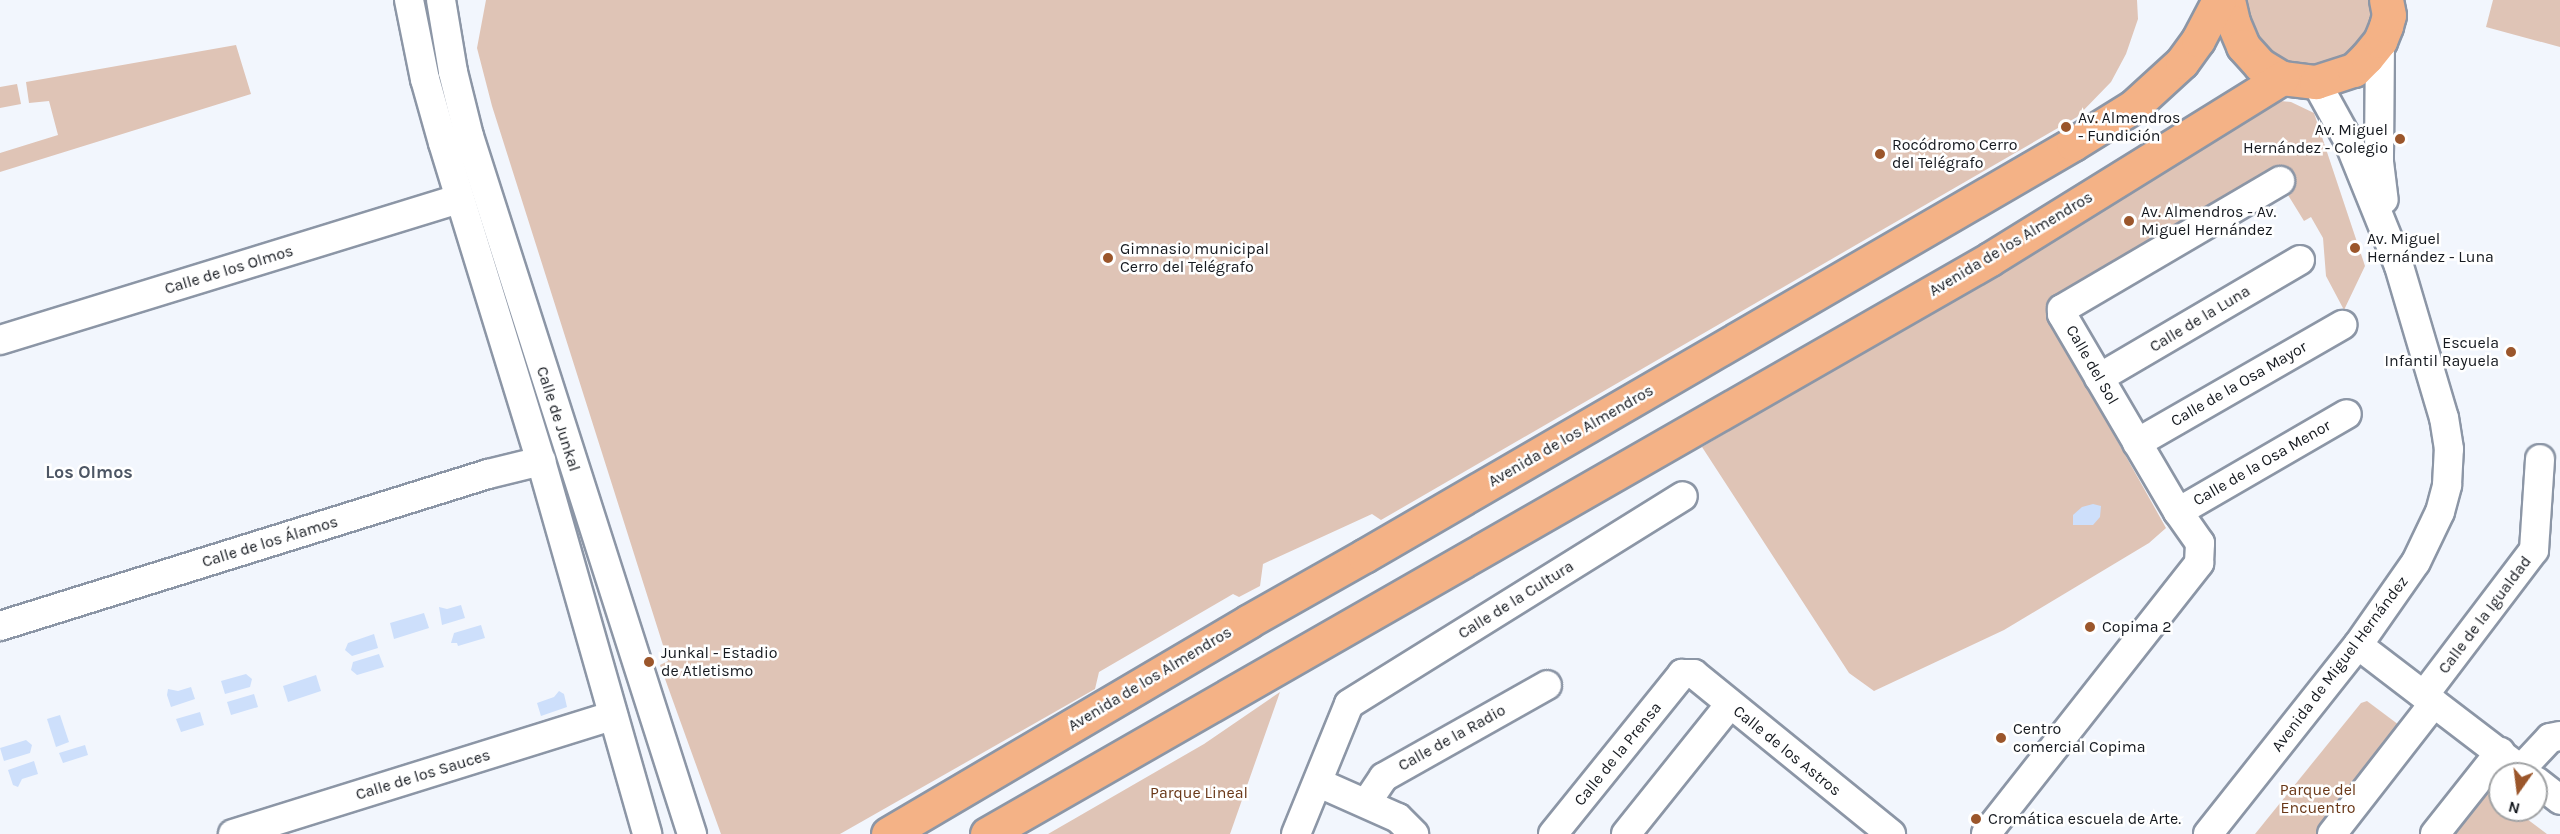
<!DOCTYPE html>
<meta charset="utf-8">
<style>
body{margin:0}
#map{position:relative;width:2560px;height:834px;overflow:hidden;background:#f2f6fd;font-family:Karla,sans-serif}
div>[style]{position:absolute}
.green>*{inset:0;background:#dfc4b6}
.water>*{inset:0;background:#cddffb}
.roads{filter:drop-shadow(2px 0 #8c96a6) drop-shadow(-2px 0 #8c96a6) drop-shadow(0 2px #8c96a6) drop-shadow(0 -2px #8c96a6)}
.minor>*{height:28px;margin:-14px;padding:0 14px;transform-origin:14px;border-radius:14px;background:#fff}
.major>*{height:33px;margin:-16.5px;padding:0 16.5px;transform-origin:16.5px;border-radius:16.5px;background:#f4b286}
.dots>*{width:16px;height:16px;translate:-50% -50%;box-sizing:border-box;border:3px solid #fff;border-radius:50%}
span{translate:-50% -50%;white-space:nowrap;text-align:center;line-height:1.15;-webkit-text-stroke:5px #fff;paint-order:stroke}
.poi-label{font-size:16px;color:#15191f}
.left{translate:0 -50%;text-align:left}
.right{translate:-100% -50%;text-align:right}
.street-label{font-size:16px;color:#15191f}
.park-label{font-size:16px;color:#6a3818}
.neighbourhood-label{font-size:18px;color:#4d5664;font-weight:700}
.north{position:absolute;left:2488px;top:762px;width:60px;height:60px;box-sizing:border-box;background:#fff;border:2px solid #a1a3a5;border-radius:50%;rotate:194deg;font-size:16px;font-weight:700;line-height:24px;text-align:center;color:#15191f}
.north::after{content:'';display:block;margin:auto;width:21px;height:27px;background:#9b562b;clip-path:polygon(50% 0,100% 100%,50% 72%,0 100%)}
</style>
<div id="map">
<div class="green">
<i style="clip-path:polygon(486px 0,2137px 0,2138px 19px,2126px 54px,2111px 82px,2077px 117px,1381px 520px,1372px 514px,1263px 564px,1260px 586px,1239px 597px,1233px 594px,1099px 672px,1095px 689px,840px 834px,721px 834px,660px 665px,668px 661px,492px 106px,477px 48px)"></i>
<i style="clip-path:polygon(2244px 0,2373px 0,2373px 10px,2368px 31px,2355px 49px,2337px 62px,2316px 68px,2293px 66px,2274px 59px,2248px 28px)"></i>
<i style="clip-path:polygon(2493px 0,2560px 0,2560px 47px,2486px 27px)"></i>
<i style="clip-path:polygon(236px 45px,251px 94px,0 172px,0 153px,58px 135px,49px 101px,29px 103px,26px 82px)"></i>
<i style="clip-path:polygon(17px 84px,21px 104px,0 108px,0 87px)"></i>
<i style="clip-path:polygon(2270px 100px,2291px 102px,2314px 113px,2365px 266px,2344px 310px,2326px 276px,2323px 238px,2311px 217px,2304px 221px,2285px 190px,2051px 322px,2166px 528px,2149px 543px,2004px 630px,1874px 691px,1849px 673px,1702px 447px,2050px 240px)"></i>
<i style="clip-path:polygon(1280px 692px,1230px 834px,1048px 834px,1204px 744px)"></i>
<i style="clip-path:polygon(2367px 701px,2407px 731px,2325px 834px,2255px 834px,2361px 703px)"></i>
<i style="clip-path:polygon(2482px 785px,2500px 799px,2500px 810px,2515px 810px,2547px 834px,2446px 834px)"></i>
</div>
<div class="water">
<i style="clip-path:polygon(2093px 504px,2101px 506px,2100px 517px,2093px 525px,2073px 525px,2073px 515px,2082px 507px)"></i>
<i style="clip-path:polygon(461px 605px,465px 618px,442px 625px,439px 607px,447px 609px)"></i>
<i style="clip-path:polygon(424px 613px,429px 628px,394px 639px,390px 623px)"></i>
<i style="clip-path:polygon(481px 625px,485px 638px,458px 646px,457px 643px,451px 643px,454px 633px)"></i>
<i style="clip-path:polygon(374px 634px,378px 648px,352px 656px,345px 650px,348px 643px)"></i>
<i style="clip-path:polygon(379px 654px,384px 667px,357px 675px,351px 670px,353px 662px)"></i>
<i style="clip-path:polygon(246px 674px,252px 679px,250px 687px,225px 694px,221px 681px)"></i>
<i style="clip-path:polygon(316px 675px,321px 691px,288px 702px,283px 686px)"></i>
<i style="clip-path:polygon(191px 687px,195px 699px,171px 707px,167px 695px,168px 689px,178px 691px)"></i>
<i style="clip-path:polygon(559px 691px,564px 694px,567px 707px,541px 716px,537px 703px,554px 697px)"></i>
<i style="clip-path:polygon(254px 694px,258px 707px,231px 715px,227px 702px)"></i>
<i style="clip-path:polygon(200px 712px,204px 725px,181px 732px,176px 719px)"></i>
<i style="clip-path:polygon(60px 715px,69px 742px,56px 747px,47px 719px)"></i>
<i style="clip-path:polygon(26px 740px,32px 745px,30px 753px,4px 761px,0 748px)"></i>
<i style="clip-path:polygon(85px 745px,88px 755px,63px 763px,59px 753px)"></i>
<i style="clip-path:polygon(34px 761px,38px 774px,22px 779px,18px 787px,13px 785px,8px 770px)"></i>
</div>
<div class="roads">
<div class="minor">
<i style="left:409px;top:0;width:81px;rotate:78.6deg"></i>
<i style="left:425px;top:79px;width:66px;rotate:74.3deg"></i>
<i style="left:443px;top:143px;width:333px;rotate:72.9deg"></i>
<i style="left:541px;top:461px;width:388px;rotate:74.1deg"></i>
<i style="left:441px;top:0;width:73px;rotate:80.5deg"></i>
<i style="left:453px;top:72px;width:66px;rotate:76deg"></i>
<i style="left:469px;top:136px;width:733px;rotate:72.28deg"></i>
<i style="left:2380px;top:41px;width:121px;rotate:90.5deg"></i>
<i style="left:2379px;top:162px;width:38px;rotate:83deg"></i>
<i style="left:0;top:340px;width:480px;rotate:-17.1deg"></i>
<i style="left:2099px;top:378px;width:233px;rotate:-30.4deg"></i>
<i style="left:2137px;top:443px;width:237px;rotate:-29.9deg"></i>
<i style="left:2178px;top:512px;width:195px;rotate:-30.1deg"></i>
<i style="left:0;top:626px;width:511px;rotate:-17.3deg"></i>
<i style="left:488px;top:474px;width:55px;rotate:-13.8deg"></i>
<i style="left:2358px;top:645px;width:213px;rotate:37.4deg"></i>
<i style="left:2424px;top:695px;width:182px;rotate:-52.8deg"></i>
<i style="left:2534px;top:550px;width:91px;rotate:-86.2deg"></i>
<i style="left:2521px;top:769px;width:42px;rotate:-46.9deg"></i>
<i style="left:2550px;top:738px;width:10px;rotate:-11deg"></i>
<i style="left:2536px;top:781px;width:31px;rotate:38deg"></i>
<i style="left:1319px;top:783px;width:86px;rotate:23.9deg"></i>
<i style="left:1398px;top:818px;width:23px;rotate:45deg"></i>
<i style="left:1367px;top:802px;width:30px;rotate:-56deg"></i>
<i style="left:1384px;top:777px;width:187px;rotate:-29.4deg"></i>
<i style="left:233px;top:834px;width:398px;rotate:-17.3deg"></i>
<i style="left:1296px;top:834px;width:140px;rotate:-67.8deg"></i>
<i style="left:1349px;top:704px;width:393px;rotate:-31.9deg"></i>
<i style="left:1553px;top:834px;width:206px;rotate:-51.1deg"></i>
<i style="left:1682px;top:674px;width:12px"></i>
<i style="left:1694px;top:674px;width:254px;rotate:39.1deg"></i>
<i style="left:1626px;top:834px;width:166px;rotate:-51.3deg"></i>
<i style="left:1986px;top:834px;width:345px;rotate:-51.8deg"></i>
<i style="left:2199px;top:563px;width:20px;rotate:-87deg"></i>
<i style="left:2200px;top:543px;width:38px;rotate:-125deg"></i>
<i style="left:2178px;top:512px;width:229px;rotate:-120.4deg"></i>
<i style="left:2062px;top:314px;width:5px;rotate:-90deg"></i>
<i style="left:2062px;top:309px;width:253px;rotate:-30.4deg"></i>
<i style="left:2208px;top:834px;width:241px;rotate:-51.6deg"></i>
<i style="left:2358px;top:645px;width:101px;rotate:-55.1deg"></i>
<i style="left:2416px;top:562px;width:55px;rotate:-64.4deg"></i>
<i style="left:2440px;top:512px;width:28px;rotate:-75deg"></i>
<i style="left:2447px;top:485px;width:36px;rotate:-87deg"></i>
<i style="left:2449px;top:449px;width:31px;rotate:-99deg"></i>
<i style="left:2444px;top:418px;width:159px;rotate:-106.5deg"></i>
<i style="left:2399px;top:266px;width:136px;rotate:-112deg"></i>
<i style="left:2348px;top:140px;width:66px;rotate:-118.9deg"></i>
<i style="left:2332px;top:834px;width:166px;rotate:-52.1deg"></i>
<i style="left:2435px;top:834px;width:105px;rotate:-51.6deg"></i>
</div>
<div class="major">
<i style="left:2228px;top:0;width:23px;rotate:77deg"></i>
<i style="left:2233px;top:22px;width:26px;rotate:67deg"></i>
<i style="left:2243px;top:46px;width:25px;rotate:48deg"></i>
<i style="left:2260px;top:65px;width:26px;rotate:31deg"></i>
<i style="left:2282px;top:78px;width:34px;rotate:7deg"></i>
<i style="left:2316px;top:82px;width:40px;rotate:-18deg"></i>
<i style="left:2354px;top:70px;width:18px;rotate:-45deg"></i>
<i style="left:2367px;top:57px;width:21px;rotate:-51deg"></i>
<i style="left:2380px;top:41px;width:16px;rotate:-68deg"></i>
<i style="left:2386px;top:26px;width:11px;rotate:-75deg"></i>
<i style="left:2389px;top:15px;width:15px;rotate:-101deg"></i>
<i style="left:888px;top:834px;width:419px;rotate:-30.5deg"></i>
<i style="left:1249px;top:621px;width:132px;rotate:-29.5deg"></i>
<i style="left:1364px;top:556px;width:820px;rotate:-30.16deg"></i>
<i style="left:2073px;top:144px;width:72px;rotate:-31.9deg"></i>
<i style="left:2134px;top:106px;width:65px;rotate:-42.5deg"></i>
<i style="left:2182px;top:62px;width:27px;rotate:-54deg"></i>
<i style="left:2198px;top:40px;width:45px;rotate:-62.3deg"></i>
<i style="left:987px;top:834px;width:1156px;rotate:-29.82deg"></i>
<i style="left:1990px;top:259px;width:344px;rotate:-31.8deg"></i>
</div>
</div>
<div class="dots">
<i style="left:2066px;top:127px;background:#9b562b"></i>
<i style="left:2400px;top:139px;background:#9b562b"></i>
<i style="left:1880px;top:154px;background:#9b562b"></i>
<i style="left:2129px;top:221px;background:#9b562b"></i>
<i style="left:2355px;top:248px;background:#9b562b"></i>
<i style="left:1108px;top:258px;background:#9b562b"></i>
<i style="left:2511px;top:352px;background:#9b562b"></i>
<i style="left:2090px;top:627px;background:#9b562b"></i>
<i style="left:649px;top:662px;background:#9b562b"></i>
<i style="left:2001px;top:738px;background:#9b562b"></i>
<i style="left:1976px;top:819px;background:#9b562b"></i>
</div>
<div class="poi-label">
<span class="left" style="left:2078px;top:127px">Av. Almendros<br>- Fundición</span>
<span class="right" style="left:2388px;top:139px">Av. Miguel<br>Hernández - Colegio</span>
<span class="left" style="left:1892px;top:154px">Rocódromo Cerro<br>del Telégrafo</span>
<span class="left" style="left:2141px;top:221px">Av. Almendros - Av.<br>Miguel Hernández</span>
<span class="left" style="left:2367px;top:248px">Av. Miguel<br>Hernández - Luna</span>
<span class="left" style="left:1120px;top:258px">Gimnasio municipal<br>Cerro del Telégrafo</span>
<span class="right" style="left:2499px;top:352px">Escuela<br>Infantil Rayuela</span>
<span class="left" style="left:2102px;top:627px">Copima 2</span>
<span class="left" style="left:661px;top:662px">Junkal - Estadio<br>de Atletismo</span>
<span class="left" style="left:2013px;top:738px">Centro<br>comercial Copima</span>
<span class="left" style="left:1988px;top:819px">Cromática escuela de Arte.</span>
</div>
<div class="street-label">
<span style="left:2011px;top:244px;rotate:-31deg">Avenida de los Almendros</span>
<span style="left:229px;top:270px;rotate:-17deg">Calle de los Olmos</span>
<span style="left:2200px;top:319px;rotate:-31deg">Calle de la Luna</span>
<span style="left:2092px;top:365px;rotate:60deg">Calle del Sol</span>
<span style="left:2239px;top:384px;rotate:-30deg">Calle de la Osa Mayor</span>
<span style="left:558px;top:419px;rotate:72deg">Calle de Junkal</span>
<span style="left:1571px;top:436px;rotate:-30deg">Avenida de los Almendros</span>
<span style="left:2262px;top:463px;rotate:-30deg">Calle de la Osa Menor</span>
<span style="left:270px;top:542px;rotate:-17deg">Calle de los Álamos</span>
<span style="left:1516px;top:600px;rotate:-32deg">Calle de la Cultura</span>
<span style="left:2485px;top:615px;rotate:-53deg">Calle de la Igualdad</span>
<span style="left:2340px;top:664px;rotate:-53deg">Avenida de Miguel Hernández</span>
<span style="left:1150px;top:679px;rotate:-31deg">Avenida de los Almendros</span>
<span style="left:1452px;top:738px;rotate:-29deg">Calle de la Radio</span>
<span style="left:1787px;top:751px;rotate:39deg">Calle de los Astros</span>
<span style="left:1618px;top:754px;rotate:-51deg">Calle de la Prensa</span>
<span style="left:423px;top:775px;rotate:-17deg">Calle de los Sauces</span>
</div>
<div class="park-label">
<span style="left:2318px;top:799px">Parque del<br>Encuentro</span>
<span style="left:1199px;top:793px">Parque Lineal</span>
</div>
<div class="neighbourhood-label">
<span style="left:89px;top:472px">Los Olmos</span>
</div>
<div class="north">N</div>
</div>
